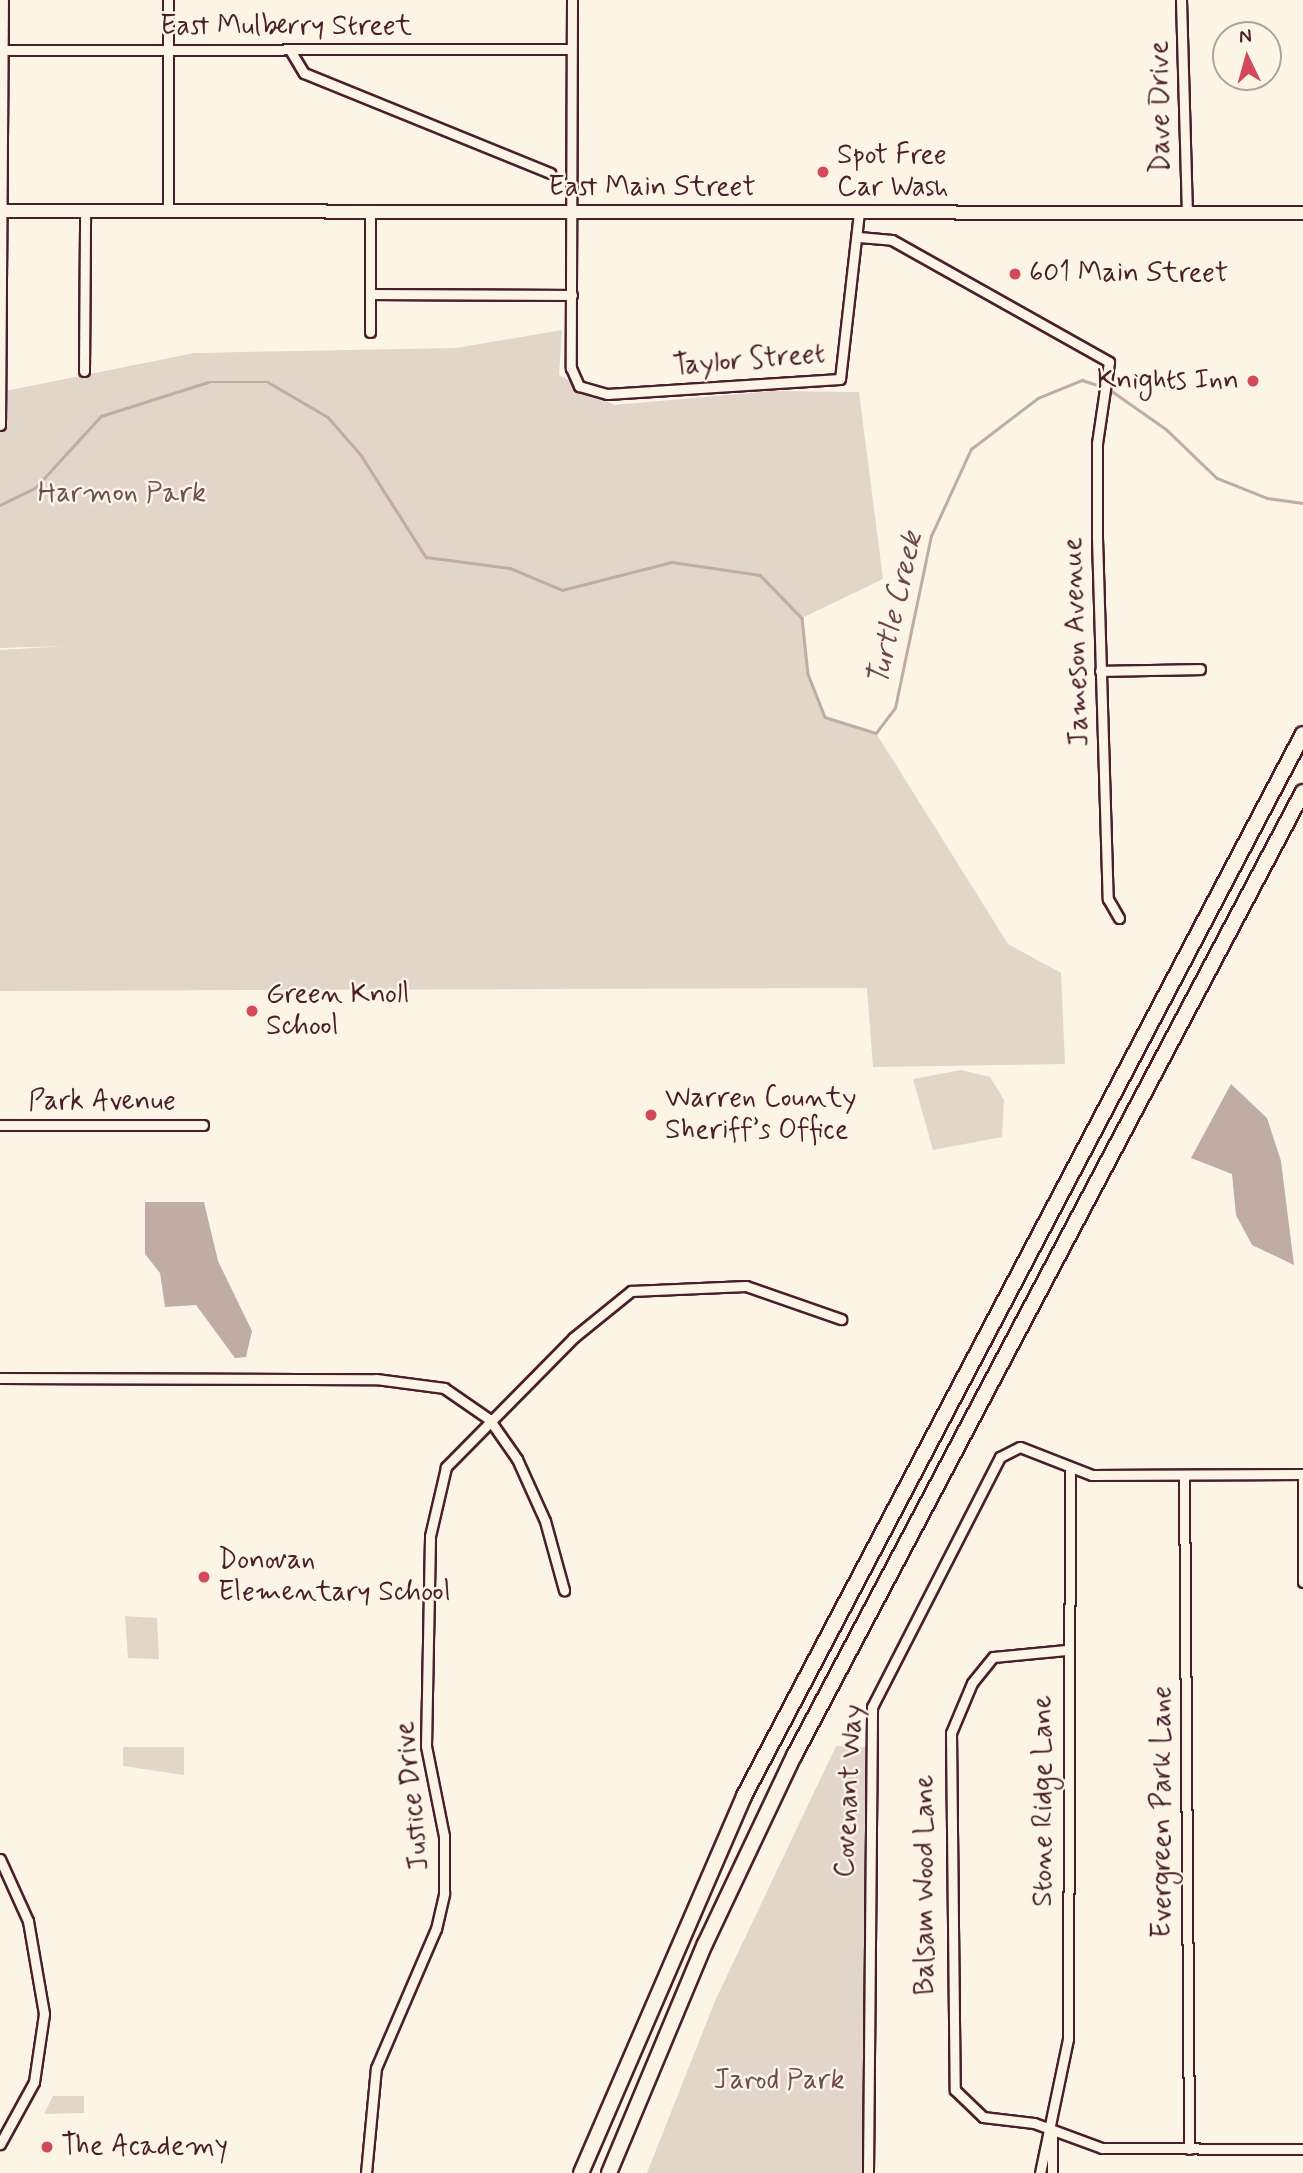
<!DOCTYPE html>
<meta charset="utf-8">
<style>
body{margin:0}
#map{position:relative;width:1303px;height:2173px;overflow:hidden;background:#fcf5e5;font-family:Mynerve,sans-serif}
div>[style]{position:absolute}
.green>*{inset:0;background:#e2d5ca}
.water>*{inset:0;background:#c0aca5}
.stream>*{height:2.5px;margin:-1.25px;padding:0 1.25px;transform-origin:1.25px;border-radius:1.25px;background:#c0aca5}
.roads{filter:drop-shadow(2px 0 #4a1f2b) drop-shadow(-2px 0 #4a1f2b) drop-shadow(0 2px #4a1f2b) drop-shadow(0 -2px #4a1f2b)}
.minor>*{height:9px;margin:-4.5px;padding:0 4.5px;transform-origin:4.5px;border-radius:4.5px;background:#fcf5e5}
.major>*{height:12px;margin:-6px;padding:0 6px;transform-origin:6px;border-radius:6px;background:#fcf5e5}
.highway>*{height:14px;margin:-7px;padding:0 7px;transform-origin:7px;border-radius:7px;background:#fcf5e5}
.dots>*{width:19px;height:19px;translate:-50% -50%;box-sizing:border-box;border:4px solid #fcf5e5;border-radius:50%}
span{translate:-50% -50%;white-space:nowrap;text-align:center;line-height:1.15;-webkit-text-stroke:5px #fcf5e5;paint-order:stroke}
.street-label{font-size:28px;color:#4a1f2b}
.poi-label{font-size:28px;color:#4a1f2b}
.left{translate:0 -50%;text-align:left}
.right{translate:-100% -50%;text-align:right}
.park-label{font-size:28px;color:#704c53}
.water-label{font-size:30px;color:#6d4950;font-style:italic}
.north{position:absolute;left:1212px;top:21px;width:70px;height:70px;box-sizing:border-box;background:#fcf5e5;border:2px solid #b59f9b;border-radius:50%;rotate:355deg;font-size:19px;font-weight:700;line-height:28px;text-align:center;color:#4a1f2b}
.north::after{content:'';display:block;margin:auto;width:24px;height:32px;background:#d1495b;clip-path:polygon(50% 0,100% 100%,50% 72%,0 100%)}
</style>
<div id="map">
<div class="green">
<i style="clip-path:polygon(562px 330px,559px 375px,614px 405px,773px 391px,859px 392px,883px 579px,802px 618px,808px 674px,825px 717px,876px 733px,1008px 944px,1061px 973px,1065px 1064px,873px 1067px,867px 988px,0 991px,0 650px,65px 646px,0 648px,0 392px,194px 353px,456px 348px)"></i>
<i style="clip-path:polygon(961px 1070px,990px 1077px,1004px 1100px,1002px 1137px,933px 1150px,913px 1079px)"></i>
<i style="clip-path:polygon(125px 1616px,157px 1618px,159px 1659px,128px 1658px)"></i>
<i style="clip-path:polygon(836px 1746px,869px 1747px,869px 2173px,647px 2173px,715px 2001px)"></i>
<i style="clip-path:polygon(123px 1747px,184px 1747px,184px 1775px,123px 1766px)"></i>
<i style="clip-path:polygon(53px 2096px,84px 2096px,84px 2113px,44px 2114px)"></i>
</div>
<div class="water">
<i style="clip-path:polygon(1231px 1084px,1267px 1118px,1281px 1161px,1294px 1265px,1252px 1245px,1236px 1215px,1232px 1174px,1191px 1158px)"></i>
<i style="clip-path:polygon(145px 1202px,204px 1202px,218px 1261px,252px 1331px,246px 1357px,235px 1358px,196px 1305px,165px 1307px,160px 1273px,145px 1254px)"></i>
</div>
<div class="stream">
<i style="left:1109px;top:389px;width:70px;rotate:35.1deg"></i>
<i style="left:1166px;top:429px;width:71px;rotate:43.9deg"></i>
<i style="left:1217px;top:478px;width:54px;rotate:21.8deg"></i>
<i style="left:1267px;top:498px;width:36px;rotate:8deg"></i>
<i style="left:0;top:505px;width:39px;rotate:-26deg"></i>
<i style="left:35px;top:488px;width:98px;rotate:-47.5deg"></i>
<i style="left:101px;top:416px;width:112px;rotate:-17.6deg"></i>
<i style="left:208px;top:382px;width:60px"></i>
<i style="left:268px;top:382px;width:69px;rotate:30.3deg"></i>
<i style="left:328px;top:417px;width:50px;rotate:49deg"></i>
<i style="left:361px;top:455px;width:121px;rotate:57.5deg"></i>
<i style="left:426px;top:557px;width:85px;rotate:7.5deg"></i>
<i style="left:510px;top:568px;width:56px;rotate:22.9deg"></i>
<i style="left:562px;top:590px;width:114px;rotate:-14.3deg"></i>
<i style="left:672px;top:562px;width:89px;rotate:8.4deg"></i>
<i style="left:760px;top:575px;width:60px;rotate:45.7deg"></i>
<i style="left:802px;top:618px;width:56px;rotate:83.9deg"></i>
<i style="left:808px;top:674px;width:46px;rotate:68.4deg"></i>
<i style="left:825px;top:717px;width:53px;rotate:17.4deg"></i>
<i style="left:876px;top:733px;width:31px;rotate:-53deg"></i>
<i style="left:895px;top:708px;width:176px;rotate:-78.2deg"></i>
<i style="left:931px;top:536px;width:96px;rotate:-65.3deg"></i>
<i style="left:971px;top:449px;width:84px;rotate:-37.3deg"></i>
<i style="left:1038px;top:398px;width:48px;rotate:-22.2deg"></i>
<i style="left:1082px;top:380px;width:22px;rotate:18deg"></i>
</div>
<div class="roads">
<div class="minor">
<i style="left:168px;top:0;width:211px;rotate:90deg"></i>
<i style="left:572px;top:0;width:368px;rotate:90.2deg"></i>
<i style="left:571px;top:368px;width:20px;rotate:66deg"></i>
<i style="left:579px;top:386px;width:29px;rotate:16deg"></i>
<i style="left:607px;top:394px;width:233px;rotate:-3.7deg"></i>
<i style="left:840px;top:379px;width:167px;rotate:-83.5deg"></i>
<i style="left:1181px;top:0;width:214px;rotate:88.4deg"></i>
<i style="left:0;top:50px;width:571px;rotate:-0.1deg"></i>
<i style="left:290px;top:50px;width:27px;rotate:59deg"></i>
<i style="left:304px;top:73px;width:266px;rotate:22.1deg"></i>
<i style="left:370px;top:212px;width:120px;rotate:90deg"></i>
<i style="left:859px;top:237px;width:33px;rotate:5deg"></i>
<i style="left:892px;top:240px;width:249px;rotate:29.3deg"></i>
<i style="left:1109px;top:362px;width:82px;rotate:98.4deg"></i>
<i style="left:1097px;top:443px;width:95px;rotate:90deg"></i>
<i style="left:1097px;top:538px;width:361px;rotate:88.3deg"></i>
<i style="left:1108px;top:899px;width:22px;rotate:60deg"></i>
<i style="left:370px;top:294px;width:202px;rotate:0.3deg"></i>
<i style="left:84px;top:371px;width:160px;rotate:-89.6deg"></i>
<i style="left:0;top:425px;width:425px;rotate:-89.6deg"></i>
<i style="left:1100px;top:671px;width:100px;rotate:-1.1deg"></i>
<i style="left:0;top:1125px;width:203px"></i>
<i style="left:0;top:1378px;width:376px;rotate:0.2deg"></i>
<i style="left:376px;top:1379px;width:69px;rotate:7.5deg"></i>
<i style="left:444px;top:1388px;width:55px;rotate:34.6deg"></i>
<i style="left:489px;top:1419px;width:49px;rotate:55deg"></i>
<i style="left:517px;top:1459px;width:68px;rotate:65.7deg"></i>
<i style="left:545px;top:1521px;width:72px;rotate:74.6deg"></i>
<i style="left:1303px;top:1474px;width:108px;rotate:90deg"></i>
<i style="left:1184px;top:1475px;width:674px;rotate:89.57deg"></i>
<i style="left:1066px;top:1650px;width:73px;rotate:174.5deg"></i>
<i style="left:993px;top:1657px;width:33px;rotate:129deg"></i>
<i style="left:972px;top:1683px;width:54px;rotate:112.8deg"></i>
<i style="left:951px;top:1733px;width:357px;rotate:89.4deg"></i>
<i style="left:955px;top:2090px;width:39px;rotate:44deg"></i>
<i style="left:983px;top:2117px;width:51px;rotate:6.7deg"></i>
<i style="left:1034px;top:2123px;width:72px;rotate:20.2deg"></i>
<i style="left:1102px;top:2148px;width:201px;rotate:0.3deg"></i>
<i style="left:0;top:1859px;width:68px;rotate:65.7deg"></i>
<i style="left:28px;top:1921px;width:94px;rotate:80.2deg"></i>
<i style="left:44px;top:2014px;width:69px;rotate:98.4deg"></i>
<i style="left:34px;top:2082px;width:71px;rotate:118.7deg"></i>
<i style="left:1052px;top:2131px;width:42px;rotate:90deg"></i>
<i style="left:366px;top:2173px;width:105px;rotate:-84.6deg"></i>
<i style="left:376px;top:2068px;width:151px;rotate:-66.7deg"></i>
<i style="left:436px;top:1929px;width:37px;rotate:-77deg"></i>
<i style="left:444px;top:1893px;width:57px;rotate:-90deg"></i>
<i style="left:444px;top:1836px;width:92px;rotate:-101.3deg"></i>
<i style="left:426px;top:1746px;width:210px;rotate:-88.9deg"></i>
<i style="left:430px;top:1536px;width:71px;rotate:-76.9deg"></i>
<i style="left:446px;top:1467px;width:181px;rotate:-45.4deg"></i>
<i style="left:573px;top:1338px;width:75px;rotate:-39deg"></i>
<i style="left:631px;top:1291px;width:115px;rotate:-2.5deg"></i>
<i style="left:746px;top:1286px;width:101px;rotate:19.2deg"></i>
<i style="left:868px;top:2173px;width:466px;rotate:-89.5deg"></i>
<i style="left:872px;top:1707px;width:281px;rotate:-62.9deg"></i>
<i style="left:1000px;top:1457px;width:22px;rotate:-27deg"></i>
<i style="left:1020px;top:1447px;width:77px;rotate:21.3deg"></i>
<i style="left:1092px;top:1475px;width:211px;rotate:-0.3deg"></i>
<i style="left:1040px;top:2173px;width:137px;rotate:-78.2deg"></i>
<i style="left:1068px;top:2039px;width:568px;rotate:-89.8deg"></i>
</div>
<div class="major">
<i style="left:0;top:211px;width:1303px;rotate:0.09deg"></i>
</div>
<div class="highway">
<i style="left:581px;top:2173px;width:411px;rotate:-66.6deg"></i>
<i style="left:744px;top:1796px;width:1200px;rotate:-62.24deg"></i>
<i style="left:609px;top:2173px;width:248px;rotate:-67.3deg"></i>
<i style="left:705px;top:1944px;width:208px;rotate:-64.7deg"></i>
<i style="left:794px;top:1756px;width:1090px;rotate:-62.17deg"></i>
</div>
</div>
<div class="dots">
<i style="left:823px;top:172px;background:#d1495b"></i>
<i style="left:1015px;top:274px;background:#d1495b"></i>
<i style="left:1253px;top:381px;background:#d1495b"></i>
<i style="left:252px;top:1011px;background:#d1495b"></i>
<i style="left:651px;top:1115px;background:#d1495b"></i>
<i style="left:204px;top:1577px;background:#d1495b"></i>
<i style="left:47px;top:2147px;background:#d1495b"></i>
</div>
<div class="street-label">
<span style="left:286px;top:27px">East Mulberry Street</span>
<span style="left:1161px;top:107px;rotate:-91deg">Dave Drive</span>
<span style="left:652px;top:188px">East Main Street</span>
<span style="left:749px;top:361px;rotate:-5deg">Taylor Street</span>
<span style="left:1077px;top:642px;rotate:-92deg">Jameson Avenue</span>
<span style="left:102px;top:1102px">Park Avenue</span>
<span style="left:850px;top:1791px;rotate:-87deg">Covenant Way</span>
<span style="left:413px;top:1796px;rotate:-96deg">Justice Drive</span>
<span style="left:1044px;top:1801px;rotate:-90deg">Stone Ridge Lane</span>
<span style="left:1163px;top:1812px;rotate:-90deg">Evergreen Park Lane</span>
<span style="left:926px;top:1885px;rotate:-90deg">Balsam Wood Lane</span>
</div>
<div class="poi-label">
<span class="left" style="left:837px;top:172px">Spot Free<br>Car Wash</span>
<span class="left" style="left:1029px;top:274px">601 Main Street</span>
<span class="right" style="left:1239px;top:381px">Knights Inn</span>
<span class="left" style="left:266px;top:1011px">Green Knoll<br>School</span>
<span class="left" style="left:665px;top:1115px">Warren County<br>Sheriff’s Office</span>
<span class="left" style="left:218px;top:1577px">Donovan<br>Elementary School</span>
<span class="left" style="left:61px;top:2147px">The Academy</span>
</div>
<div class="park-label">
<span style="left:122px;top:494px">Harmon Park</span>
<span style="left:779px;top:2081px">Jarod Park</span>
</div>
<div class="water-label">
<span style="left:896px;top:609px;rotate:-77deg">Turtle Creek</span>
</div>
<div class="north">N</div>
</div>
